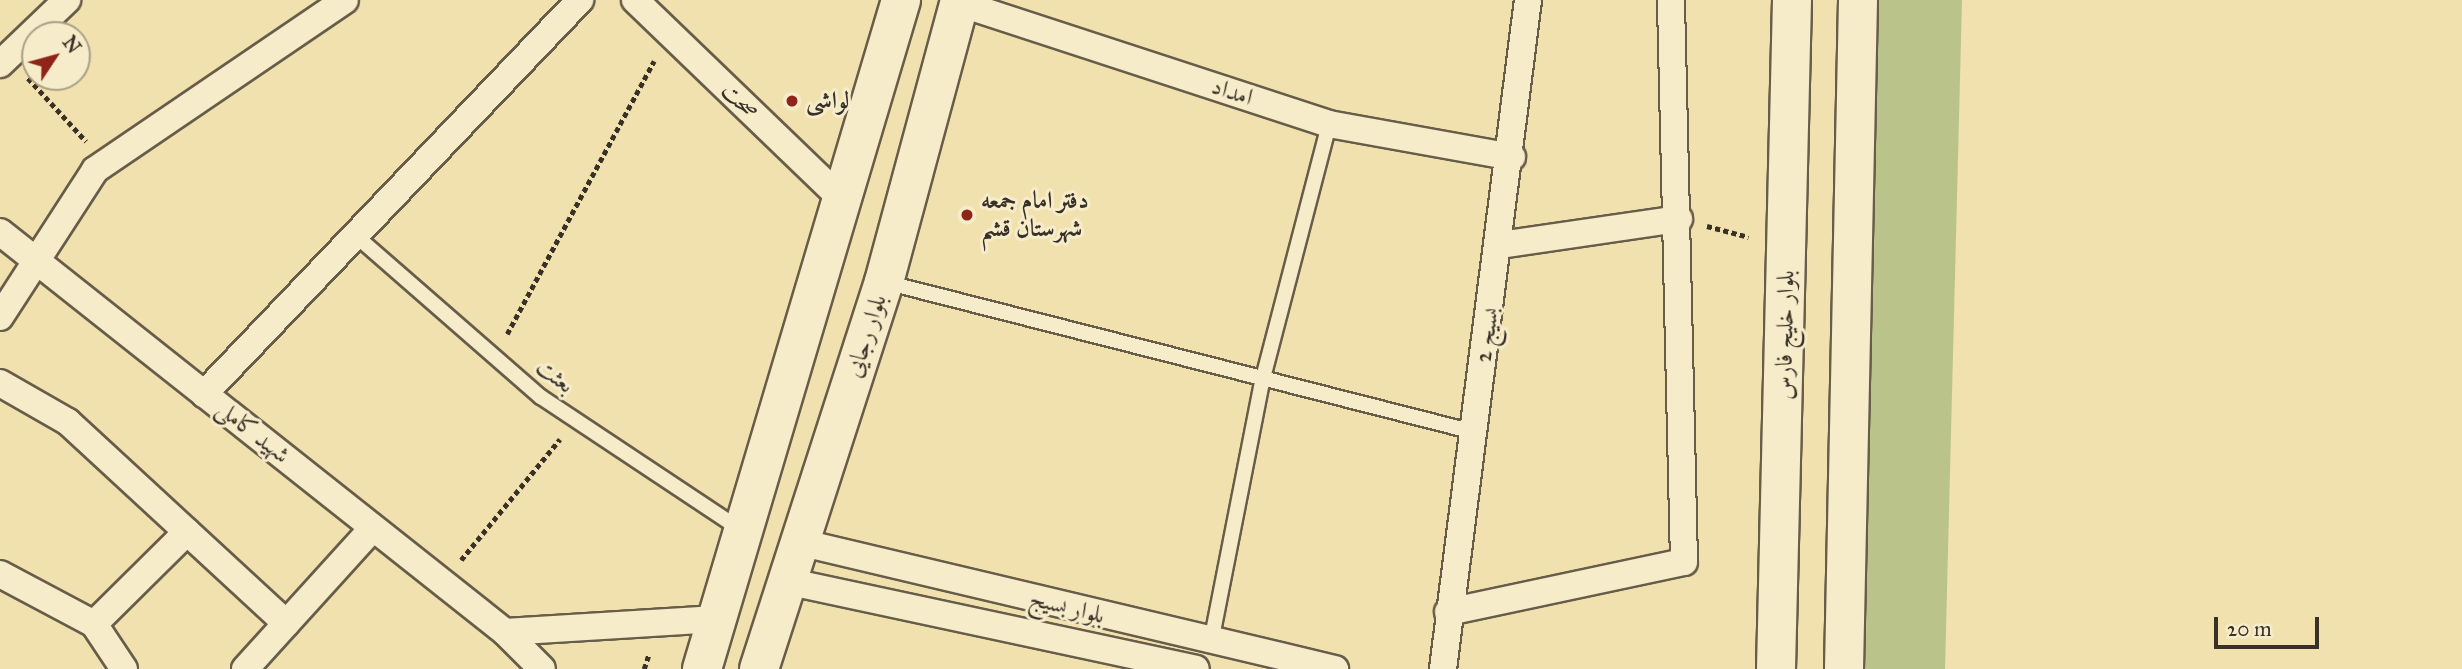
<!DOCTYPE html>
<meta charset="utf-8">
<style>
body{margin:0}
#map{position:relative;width:2462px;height:669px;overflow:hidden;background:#f1e1ae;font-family:"IM FELL Great Primer",Amiri,serif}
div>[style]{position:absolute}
.green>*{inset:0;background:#bac38a}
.path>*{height:4.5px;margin-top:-2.25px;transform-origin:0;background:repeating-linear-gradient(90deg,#393127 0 5px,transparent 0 8.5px)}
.roads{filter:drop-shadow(2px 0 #675d49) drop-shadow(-2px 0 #675d49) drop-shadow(0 2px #675d49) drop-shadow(0 -2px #675d49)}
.lane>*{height:14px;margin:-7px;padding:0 7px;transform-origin:7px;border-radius:7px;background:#f6ecca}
.street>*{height:26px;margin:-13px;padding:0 13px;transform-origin:13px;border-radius:13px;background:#f6ecca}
.secondary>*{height:38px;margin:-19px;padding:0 19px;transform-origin:19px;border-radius:19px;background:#f6ecca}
.dots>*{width:19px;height:19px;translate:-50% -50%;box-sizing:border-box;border:4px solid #f6ecca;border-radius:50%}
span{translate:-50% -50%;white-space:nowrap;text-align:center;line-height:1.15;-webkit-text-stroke:6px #f6ecca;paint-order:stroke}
.street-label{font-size:24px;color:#393127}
.poi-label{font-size:24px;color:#393127;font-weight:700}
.left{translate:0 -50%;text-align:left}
.north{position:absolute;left:21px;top:21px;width:70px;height:70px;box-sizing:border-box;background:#f6ecca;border:2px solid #aaa189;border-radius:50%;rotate:54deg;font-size:19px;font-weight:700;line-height:28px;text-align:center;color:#393127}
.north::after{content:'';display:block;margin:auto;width:24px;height:32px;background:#8f2418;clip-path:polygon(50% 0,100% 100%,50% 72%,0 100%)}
.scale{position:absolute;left:2214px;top:617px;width:105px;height:32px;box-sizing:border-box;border:4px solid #393127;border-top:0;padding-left:9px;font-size:21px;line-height:24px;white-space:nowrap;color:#393127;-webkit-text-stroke:5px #f6ecca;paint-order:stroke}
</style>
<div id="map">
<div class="green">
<i style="clip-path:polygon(1876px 0,1962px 0,1945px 669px,1865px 669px)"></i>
</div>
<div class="path">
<i style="left:28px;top:78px;width:86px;rotate:47.4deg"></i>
<i style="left:1707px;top:226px;width:43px;rotate:14.7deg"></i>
<i style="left:507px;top:334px;width:310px;rotate:-61.7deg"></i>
<i style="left:461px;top:560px;width:156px;rotate:-50.7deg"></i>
<i style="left:644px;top:669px;width:16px;rotate:-72deg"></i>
</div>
<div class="roads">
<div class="lane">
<i style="left:355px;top:235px;width:247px;rotate:41.1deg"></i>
<i style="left:541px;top:397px;width:239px;rotate:33.6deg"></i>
<i style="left:885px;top:282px;width:608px;rotate:14.29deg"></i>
<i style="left:1211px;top:642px;width:269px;rotate:-78.9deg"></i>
<i style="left:1263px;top:378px;width:262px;rotate:-75.4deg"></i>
</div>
<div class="street">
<i style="left:635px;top:0;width:291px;rotate:43.9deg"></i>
<i style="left:959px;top:3px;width:389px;rotate:18.1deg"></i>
<i style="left:1329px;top:124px;width:186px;rotate:10.2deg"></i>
<i style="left:0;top:64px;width:93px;rotate:-43.7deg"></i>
<i style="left:0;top:232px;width:644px;rotate:38.38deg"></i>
<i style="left:505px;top:632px;width:52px;rotate:45deg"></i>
<i style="left:1500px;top:245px;width:181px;rotate:-8.3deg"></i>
<i style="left:0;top:317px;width:175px;rotate:-57.1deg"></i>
<i style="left:95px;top:170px;width:302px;rotate:-34.2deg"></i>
<i style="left:0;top:383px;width:78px;rotate:29.8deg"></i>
<i style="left:68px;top:422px;width:297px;rotate:42.7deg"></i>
<i style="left:204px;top:394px;width:545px;rotate:-46.34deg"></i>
<i style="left:799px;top:542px;width:551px;rotate:13.33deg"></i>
<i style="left:0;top:574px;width:106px;rotate:28deg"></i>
<i style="left:94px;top:624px;width:54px;rotate:56.3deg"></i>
<i style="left:786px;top:581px;width:419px;rotate:12.1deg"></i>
<i style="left:1448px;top:612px;width:241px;rotate:-12deg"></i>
<i style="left:1684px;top:562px;width:562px;rotate:-91.33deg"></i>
<i style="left:94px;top:624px;width:131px;rotate:-44.7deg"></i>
<i style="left:505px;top:632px;width:212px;rotate:-3.5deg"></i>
<i style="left:245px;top:669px;width:190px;rotate:-47.8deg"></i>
<i style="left:1443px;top:669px;width:674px;rotate:-82.76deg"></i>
</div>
<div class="secondary">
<i style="left:702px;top:669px;width:698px;rotate:-73.43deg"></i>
<i style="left:759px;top:669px;width:407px;rotate:-72.1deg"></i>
<i style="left:884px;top:282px;width:292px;rotate:-74.9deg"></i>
<i style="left:1776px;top:669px;width:669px;rotate:-88.63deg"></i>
<i style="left:1844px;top:669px;width:669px;rotate:-88.8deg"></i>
</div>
</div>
<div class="dots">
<i style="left:792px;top:101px;background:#8f2418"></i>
<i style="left:967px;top:215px;background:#8f2418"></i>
</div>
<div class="street-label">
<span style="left:1232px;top:92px;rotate:18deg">امداد</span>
<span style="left:740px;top:101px;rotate:44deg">صحت</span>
<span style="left:1487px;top:335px;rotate:-82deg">بسیج 2</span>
<span style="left:1785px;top:335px;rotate:-89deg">بلوار خلیج فارس</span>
<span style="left:866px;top:336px;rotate:-72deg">بلوار رجایی</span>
<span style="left:555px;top:376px;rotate:37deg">بعثت</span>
<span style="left:253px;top:432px;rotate:38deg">شهید کاملی</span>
<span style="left:1067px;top:607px;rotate:14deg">بلوار بسیج</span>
</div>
<div class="poi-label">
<span class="left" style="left:806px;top:101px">لواشی</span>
<span class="left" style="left:981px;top:215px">دفتر امام جمعه<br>شهرستان قشم</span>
</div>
<div class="north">N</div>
<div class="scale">20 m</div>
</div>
